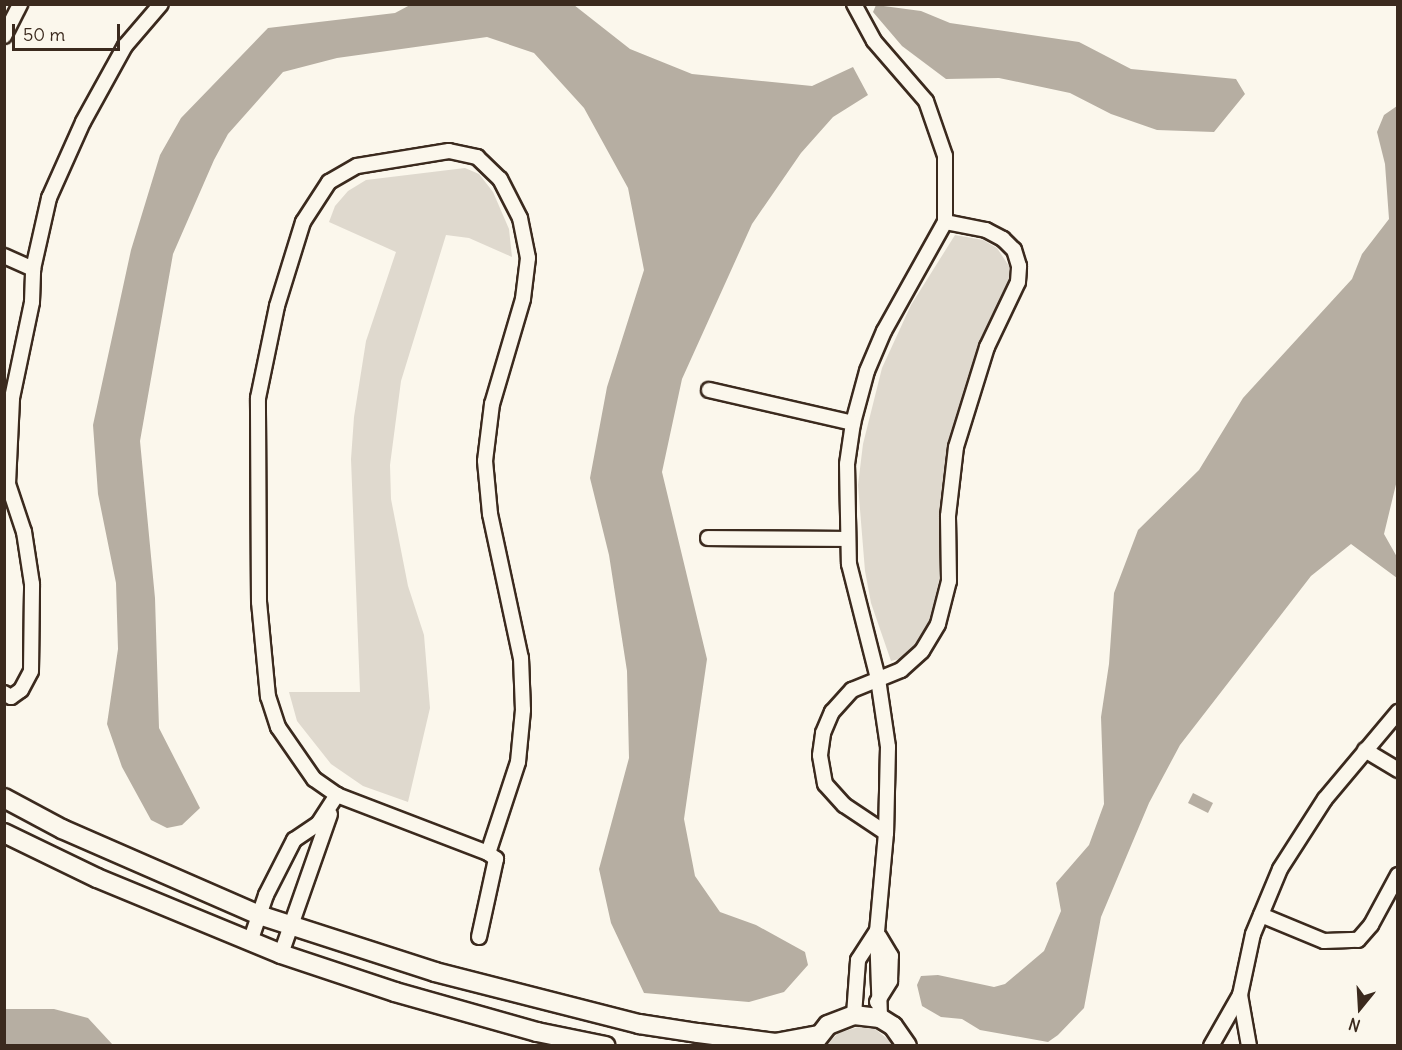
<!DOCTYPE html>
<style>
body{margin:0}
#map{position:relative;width:1402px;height:1050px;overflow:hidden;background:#fbf7ec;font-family:Delius,sans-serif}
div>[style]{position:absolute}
.green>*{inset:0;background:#dfd9ce}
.water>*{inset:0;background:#b6aea2}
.roads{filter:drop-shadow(2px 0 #3b2a1e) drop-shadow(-2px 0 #3b2a1e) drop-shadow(0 2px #3b2a1e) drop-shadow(0 -2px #3b2a1e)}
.street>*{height:14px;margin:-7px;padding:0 7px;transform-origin:7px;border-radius:7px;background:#fbf7ec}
.secondary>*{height:18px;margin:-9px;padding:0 9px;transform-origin:9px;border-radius:9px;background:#fbf7ec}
span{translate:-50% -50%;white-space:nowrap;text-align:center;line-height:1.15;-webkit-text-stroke:4.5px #fbf7ec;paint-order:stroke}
.frame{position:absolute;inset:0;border:6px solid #3b2a1e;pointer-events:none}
.north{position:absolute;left:1330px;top:978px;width:60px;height:60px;-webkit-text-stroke:4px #fbf7ec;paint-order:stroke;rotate:198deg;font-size:16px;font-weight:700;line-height:24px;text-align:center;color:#3b2a1e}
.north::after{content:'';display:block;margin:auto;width:21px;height:27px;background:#3b2a1e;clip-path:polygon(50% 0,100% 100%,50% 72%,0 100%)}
.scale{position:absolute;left:12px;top:24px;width:108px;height:27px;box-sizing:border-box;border:3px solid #3b2a1e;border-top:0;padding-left:8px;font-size:18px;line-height:21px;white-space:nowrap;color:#3b2a1e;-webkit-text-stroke:4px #fbf7ec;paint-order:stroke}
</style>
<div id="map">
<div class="green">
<i style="clip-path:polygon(465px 168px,479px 174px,493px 192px,509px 229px,512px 257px,469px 238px,446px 235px,401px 381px,390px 465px,391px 499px,408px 586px,424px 635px,430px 708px,408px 802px,363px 786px,331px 764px,297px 721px,289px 692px,360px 692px,351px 459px,354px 417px,366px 341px,396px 252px,329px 222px,335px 206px,348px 191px,366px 180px)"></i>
<i style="clip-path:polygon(955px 235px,983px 240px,997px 248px,1009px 266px,1009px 282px,980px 344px,954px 424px,942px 493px,939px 580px,928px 630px,907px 657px,891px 661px,871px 603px,865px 571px,858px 485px,863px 444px,882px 368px,911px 305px)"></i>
<i style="clip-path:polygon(862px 1026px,875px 1029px,895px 1045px,827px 1045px,838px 1033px)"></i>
</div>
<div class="water">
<i style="clip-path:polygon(410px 5px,574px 5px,630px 49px,692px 74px,812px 86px,853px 67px,868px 95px,833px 117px,801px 153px,752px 224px,682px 379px,662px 472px,707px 659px,684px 819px,695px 876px,720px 912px,756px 925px,805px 952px,808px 965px,784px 992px,749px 1002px,644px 993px,611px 923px,599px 869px,629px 758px,627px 671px,609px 555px,590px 478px,607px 387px,644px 270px,628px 188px,584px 108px,534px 53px,487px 37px,337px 58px,283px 72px,228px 134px,214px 160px,173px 254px,140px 441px,155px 598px,159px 728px,200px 808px,182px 825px,167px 828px,151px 820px,122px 767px,107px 724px,118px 649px,116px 583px,98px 494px,93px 425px,131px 250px,160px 155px,181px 118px,268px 28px,395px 13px)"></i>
<i style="clip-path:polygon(876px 5px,921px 11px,950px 23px,1079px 42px,1131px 69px,1236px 79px,1245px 94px,1214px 132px,1157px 130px,1111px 114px,1070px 93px,999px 78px,946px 79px,902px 46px,873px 12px)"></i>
<i style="clip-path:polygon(1397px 106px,1398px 476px,1384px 534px,1397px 557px,1397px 578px,1351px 544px,1311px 576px,1180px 745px,1149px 803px,1101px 917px,1084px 1008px,1058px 1035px,1048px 1042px,980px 1030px,962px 1019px,941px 1017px,922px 1006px,917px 985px,921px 976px,938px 975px,994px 987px,1005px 984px,1044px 951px,1061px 911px,1056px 883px,1089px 845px,1104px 804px,1101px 717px,1109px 664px,1114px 593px,1138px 530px,1199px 470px,1243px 398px,1352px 279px,1362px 254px,1389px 219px,1385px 164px,1377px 132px,1384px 115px)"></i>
<i style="clip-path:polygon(1193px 793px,1213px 803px,1208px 813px,1188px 803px)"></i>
<i style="clip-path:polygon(5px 1009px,54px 1009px,88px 1018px,113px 1045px,5px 1045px)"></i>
</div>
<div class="roads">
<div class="street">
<i style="left:854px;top:4px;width:42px;rotate:61.6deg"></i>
<i style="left:874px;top:41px;width:79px;rotate:49.1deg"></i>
<i style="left:926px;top:101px;width:58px;rotate:70.9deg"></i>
<i style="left:945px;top:156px;width:66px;rotate:90deg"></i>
<i style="left:945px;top:222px;width:125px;rotate:119.2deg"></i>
<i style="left:884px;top:331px;width:43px;rotate:113deg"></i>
<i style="left:867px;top:371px;width:54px;rotate:105.1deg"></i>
<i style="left:853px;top:423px;width:41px;rotate:98.3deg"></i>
<i style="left:847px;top:464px;width:100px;rotate:88.9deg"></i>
<i style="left:849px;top:564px;width:119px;rotate:75.8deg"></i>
<i style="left:878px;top:679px;width:69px;rotate:81.6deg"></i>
<i style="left:888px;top:747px;width:86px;rotate:91.3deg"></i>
<i style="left:886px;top:833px;width:98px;rotate:95.2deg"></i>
<i style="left:877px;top:931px;width:87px;rotate:88deg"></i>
<i style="left:4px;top:36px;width:36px;rotate:-63deg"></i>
<i style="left:4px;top:256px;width:32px;rotate:24deg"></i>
<i style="left:709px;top:390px;width:148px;rotate:12.9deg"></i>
<i style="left:708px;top:538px;width:139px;rotate:0.4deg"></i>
<i style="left:4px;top:693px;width:8px;rotate:30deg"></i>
<i style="left:11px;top:697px;width:12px;rotate:-35deg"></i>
<i style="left:21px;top:690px;width:21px;rotate:-62deg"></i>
<i style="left:31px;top:671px;width:87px;rotate:-89.3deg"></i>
<i style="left:32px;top:584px;width:53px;rotate:-98.7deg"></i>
<i style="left:24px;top:532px;width:51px;rotate:-108.4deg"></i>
<i style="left:8px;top:484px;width:86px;rotate:-87.3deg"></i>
<i style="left:12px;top:398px;width:98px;rotate:-78.2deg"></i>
<i style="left:32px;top:302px;width:33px;rotate:-88deg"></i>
<i style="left:33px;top:269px;width:73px;rotate:-77.3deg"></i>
<i style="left:49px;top:198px;width:83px;rotate:-65.9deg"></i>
<i style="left:83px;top:122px;width:87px;rotate:-61.1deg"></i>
<i style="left:125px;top:46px;width:55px;rotate:-49.4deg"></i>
<i style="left:1365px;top:750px;width:39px;rotate:31deg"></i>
<i style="left:886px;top:833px;width:50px;rotate:-146.3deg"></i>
<i style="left:844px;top:805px;width:28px;rotate:-132deg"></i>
<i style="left:825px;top:784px;width:29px;rotate:-100deg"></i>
<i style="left:820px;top:755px;width:22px;rotate:-82deg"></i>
<i style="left:823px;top:733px;width:23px;rotate:-67deg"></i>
<i style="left:832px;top:712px;width:30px;rotate:-48deg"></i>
<i style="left:852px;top:690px;width:53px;rotate:-22.2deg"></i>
<i style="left:901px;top:670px;width:28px;rotate:-42deg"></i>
<i style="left:922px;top:651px;width:31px;rotate:-59deg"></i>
<i style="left:938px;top:624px;width:44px;rotate:-75.7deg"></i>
<i style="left:949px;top:581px;width:65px;rotate:-90.9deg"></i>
<i style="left:948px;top:516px;width:69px;rotate:-83.4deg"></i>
<i style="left:956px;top:447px;width:105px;rotate:-72.8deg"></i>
<i style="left:987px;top:347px;width:72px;rotate:-64.5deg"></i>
<i style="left:1018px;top:282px;width:16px;rotate:-86deg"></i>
<i style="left:1019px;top:266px;width:17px;rotate:-107deg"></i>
<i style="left:1014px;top:250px;width:16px;rotate:-135deg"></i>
<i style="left:1003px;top:239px;width:19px;rotate:-152deg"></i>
<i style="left:986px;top:230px;width:42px;rotate:-169deg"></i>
<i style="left:1261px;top:915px;width:68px;rotate:22.4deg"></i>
<i style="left:1324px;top:941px;width:34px;rotate:-2deg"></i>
<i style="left:1358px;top:940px;width:20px;rotate:-49deg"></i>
<i style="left:1371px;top:925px;width:57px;rotate:-61.6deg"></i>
<i style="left:479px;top:937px;width:80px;rotate:-77.7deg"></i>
<i style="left:496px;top:859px;width:10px;rotate:-143deg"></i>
<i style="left:488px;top:853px;width:162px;rotate:-159deg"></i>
<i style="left:337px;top:795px;width:28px;rotate:-145deg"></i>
<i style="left:314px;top:779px;width:63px;rotate:-124.7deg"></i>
<i style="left:278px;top:727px;width:32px;rotate:-108deg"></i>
<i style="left:268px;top:697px;width:95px;rotate:-95.4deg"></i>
<i style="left:259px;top:602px;width:204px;rotate:-90.3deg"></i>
<i style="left:258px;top:398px;width:94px;rotate:-78.3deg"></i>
<i style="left:277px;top:306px;width:88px;rotate:-72.8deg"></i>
<i style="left:303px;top:222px;width:48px;rotate:-57deg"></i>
<i style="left:329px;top:182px;width:32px;rotate:-30deg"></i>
<i style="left:357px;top:166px;width:93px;rotate:-9.3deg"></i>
<i style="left:449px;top:151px;width:29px;rotate:12deg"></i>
<i style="left:477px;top:157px;width:32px;rotate:44deg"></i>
<i style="left:500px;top:179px;width:44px;rotate:62.9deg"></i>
<i style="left:520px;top:218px;width:41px;rotate:78.7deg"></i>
<i style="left:528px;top:258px;width:41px;rotate:97deg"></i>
<i style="left:523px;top:299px;width:109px;rotate:106.4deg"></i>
<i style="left:492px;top:404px;width:57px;rotate:97deg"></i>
<i style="left:485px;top:461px;width:53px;rotate:84.6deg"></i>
<i style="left:490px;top:514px;width:147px;rotate:77.9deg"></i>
<i style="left:521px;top:658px;width:52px;rotate:87.8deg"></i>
<i style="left:523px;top:710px;width:52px;rotate:95.5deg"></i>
<i style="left:518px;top:762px;width:96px;rotate:108.2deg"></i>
<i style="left:250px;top:942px;width:50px;rotate:-71.2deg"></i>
<i style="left:266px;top:895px;width:62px;rotate:-63deg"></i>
<i style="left:294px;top:840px;width:29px;rotate:-34deg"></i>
<i style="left:318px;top:824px;width:35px;rotate:-57deg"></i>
<i style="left:281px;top:954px;width:148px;rotate:-70.7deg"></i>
<i style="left:877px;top:1002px;width:25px;rotate:-58deg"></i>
<i style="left:890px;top:981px;width:25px;rotate:-88deg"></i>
<i style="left:891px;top:956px;width:23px;rotate:-121deg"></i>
<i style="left:854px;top:1015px;width:55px;rotate:-85.8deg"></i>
<i style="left:858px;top:960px;width:35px;rotate:-57deg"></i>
<i style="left:1211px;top:1046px;width:59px;rotate:-60.4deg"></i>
<i style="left:1249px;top:1046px;width:52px;rotate:-100deg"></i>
<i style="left:1240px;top:995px;width:62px;rotate:-78deg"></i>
<i style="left:1253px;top:934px;width:70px;rotate:-67.4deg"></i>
<i style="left:1280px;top:869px;width:83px;rotate:-57.3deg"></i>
<i style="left:1325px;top:799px;width:114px;rotate:-50deg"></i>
</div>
<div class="secondary">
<i style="left:4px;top:798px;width:66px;rotate:28.1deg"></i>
<i style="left:62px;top:829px;width:215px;rotate:23.6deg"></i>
<i style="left:259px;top:915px;width:185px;rotate:17.9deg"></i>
<i style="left:435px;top:972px;width:211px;rotate:14.3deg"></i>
<i style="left:639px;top:1024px;width:60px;rotate:8.7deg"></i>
<i style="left:698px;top:1033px;width:78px;rotate:7.4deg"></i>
<i style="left:775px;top:1043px;width:44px;rotate:-10.5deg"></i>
<i style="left:4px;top:833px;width:103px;rotate:25.8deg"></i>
<i style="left:97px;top:878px;width:199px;rotate:22.4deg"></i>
<i style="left:281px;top:954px;width:120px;rotate:18.4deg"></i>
<i style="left:395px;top:992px;width:148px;rotate:15.7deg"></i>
<i style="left:537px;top:1032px;width:70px;rotate:11.5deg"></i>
<i style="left:813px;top:1044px;width:24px;rotate:-52deg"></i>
<i style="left:828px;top:1025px;width:28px;rotate:-21deg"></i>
<i style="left:854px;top:1015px;width:26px;rotate:7deg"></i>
<i style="left:880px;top:1018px;width:15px;rotate:32deg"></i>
<i style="left:893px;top:1026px;width:24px;rotate:55deg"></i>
</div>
</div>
<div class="frame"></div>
<div class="north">N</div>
<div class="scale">50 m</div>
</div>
